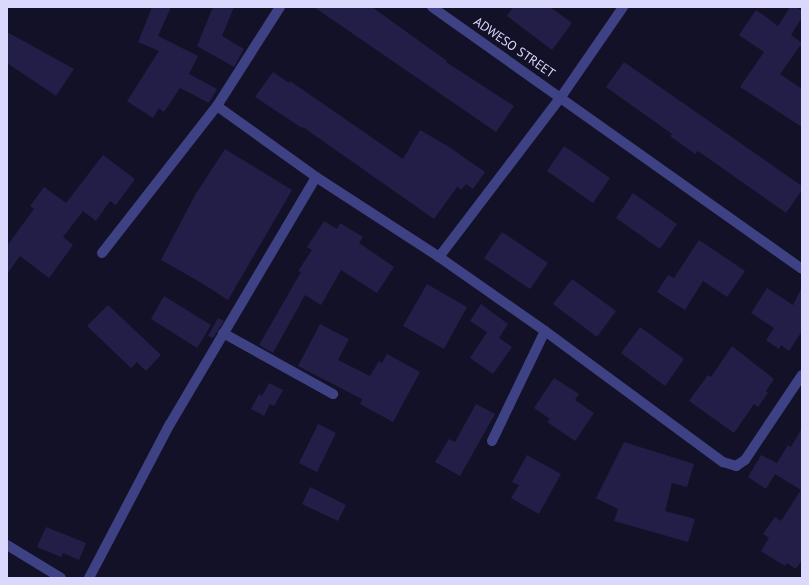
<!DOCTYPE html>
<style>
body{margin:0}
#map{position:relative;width:809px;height:585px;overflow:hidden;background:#131127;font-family:"PT Sans",sans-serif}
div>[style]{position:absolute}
.building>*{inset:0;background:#231e47}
.street>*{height:10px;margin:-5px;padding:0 5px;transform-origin:5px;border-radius:5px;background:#3e4183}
span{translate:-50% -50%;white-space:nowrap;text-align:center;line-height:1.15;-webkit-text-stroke:3px #131127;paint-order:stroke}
.street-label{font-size:13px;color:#dad9fd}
.frame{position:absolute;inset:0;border:8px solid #dad9fd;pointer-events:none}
</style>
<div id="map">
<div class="building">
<i style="clip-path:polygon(152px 7px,171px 7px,158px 36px,198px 56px,189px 74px,217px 89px,209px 103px,180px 88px,164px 112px,159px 108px,153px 118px,127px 101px,159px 51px,138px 42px)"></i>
<i style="clip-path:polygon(213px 7px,234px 7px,222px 36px,244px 49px,234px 67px,197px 46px)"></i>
<i style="clip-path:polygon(314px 7px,372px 7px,447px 61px,446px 62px,514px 106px,496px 132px)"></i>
<i style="clip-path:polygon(513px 7px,550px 7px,572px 23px,552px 50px,507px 16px)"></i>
<i style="clip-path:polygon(790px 7px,796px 7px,802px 11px,802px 17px,791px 35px,802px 43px,780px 74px,802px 89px,802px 127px,740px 87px,764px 52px,739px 35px,756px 10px,778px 26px)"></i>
<i style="clip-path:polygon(7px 32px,74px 69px,56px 96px,7px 63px)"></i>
<i style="clip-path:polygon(624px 62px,802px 186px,802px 190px,786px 213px,698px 151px,695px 154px,670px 136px,672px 134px,606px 87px)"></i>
<i style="clip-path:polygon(273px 72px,289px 83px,290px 81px,403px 159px,420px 130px,449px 147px,485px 172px,473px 189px,466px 184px,461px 190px,457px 187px,434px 219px,303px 127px,302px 128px,255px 97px)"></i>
<i style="clip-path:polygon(564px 146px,610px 178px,593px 203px,547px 171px)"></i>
<i style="clip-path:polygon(225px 149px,292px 190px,228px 300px,200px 282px,161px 260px,195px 195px)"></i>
<i style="clip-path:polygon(103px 155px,135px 179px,116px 205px,110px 201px,96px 221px,83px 211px,63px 237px,73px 245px,49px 278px,20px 256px,7px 274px,7px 246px,34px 209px,30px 206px,44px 187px,66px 203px)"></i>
<i style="clip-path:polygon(633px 193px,677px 224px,660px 249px,616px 218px)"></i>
<i style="clip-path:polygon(324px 221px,337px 229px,340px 223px,363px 237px,359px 243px,394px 267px,377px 293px,341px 270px,321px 305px,305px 295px,273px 353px,259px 345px,301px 272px,298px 271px,312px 250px,307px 247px)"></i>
<i style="clip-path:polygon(502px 232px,548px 263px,530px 289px,484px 258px)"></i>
<i style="clip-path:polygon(699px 240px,745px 271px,727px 297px,703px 281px,685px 310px,657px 292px,668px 275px,674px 278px)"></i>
<i style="clip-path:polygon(572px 279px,616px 311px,597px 337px,553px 304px)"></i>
<i style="clip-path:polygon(427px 284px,467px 307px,444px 349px,403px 326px)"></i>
<i style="clip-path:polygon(802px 287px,802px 331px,789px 351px,781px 345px,779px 349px,766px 340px,774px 328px,751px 313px,767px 288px,793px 305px)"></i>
<i style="clip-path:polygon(164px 296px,211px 325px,197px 348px,151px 319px)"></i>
<i style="clip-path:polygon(481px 304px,508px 324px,499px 338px,512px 347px,493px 374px,470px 358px,487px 332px,470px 321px)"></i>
<i style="clip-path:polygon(108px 305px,161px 355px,146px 371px,137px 362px,131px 368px,87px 326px)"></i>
<i style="clip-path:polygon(218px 318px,224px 321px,213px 338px,208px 336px)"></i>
<i style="clip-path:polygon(320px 324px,349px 339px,338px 360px,370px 376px,379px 361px,382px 363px,387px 354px,420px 372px,393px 422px,360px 404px,362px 399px,298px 366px)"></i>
<i style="clip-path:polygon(640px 327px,684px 359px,665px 386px,621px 353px)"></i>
<i style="clip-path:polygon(732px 346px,774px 379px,766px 391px,768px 393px,758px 407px,754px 404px,734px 433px,689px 401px,708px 375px,711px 377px)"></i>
<i style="clip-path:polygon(554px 378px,579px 394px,575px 400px,594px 413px,575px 441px,547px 422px,550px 419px,534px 408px)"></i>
<i style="clip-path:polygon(269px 383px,283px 390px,274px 406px,270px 404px,264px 416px,251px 409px,259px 394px,262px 396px)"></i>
<i style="clip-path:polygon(476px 404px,495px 414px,460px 476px,435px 462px,449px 439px,455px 442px)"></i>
<i style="clip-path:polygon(318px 424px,336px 433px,317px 472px,299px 463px)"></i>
<i style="clip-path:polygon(802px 428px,802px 560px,796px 569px,787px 563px,785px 566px,761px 551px,769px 538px,763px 534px,775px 517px,781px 521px,801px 490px,775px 474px,766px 489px,748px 477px,761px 455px,777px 463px,788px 445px,791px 447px)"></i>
<i style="clip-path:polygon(624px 442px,694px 464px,687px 487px,672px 483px,665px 511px,695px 519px,688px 542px,614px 521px,618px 509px,596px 498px)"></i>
<i style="clip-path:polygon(527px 455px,561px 474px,539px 514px,511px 498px,519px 485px,512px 482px)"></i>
<i style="clip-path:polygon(310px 487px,346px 505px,338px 521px,302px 504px)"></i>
<i style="clip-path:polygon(46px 527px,86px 543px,79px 560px,63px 553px,61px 557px,37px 547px)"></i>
</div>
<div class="street">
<i style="left:280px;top:7px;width:117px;rotate:122.5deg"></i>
<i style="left:217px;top:106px;width:122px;rotate:35.6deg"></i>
<i style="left:316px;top:177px;width:147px;rotate:33deg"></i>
<i style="left:439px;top:257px;width:129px;rotate:34.9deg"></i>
<i style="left:545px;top:331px;width:221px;rotate:36.4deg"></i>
<i style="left:723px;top:462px;width:14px;rotate:17deg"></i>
<i style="left:736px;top:466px;width:11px;rotate:-34deg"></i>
<i style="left:745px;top:460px;width:102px;rotate:-56.2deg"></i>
<i style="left:432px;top:7px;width:453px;rotate:35.3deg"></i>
<i style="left:102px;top:253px;width:187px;rotate:-52deg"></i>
<i style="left:439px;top:257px;width:201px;rotate:-52.7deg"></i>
<i style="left:561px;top:97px;width:109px;rotate:-55.4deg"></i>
<i style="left:223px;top:333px;width:126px;rotate:29deg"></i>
<i style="left:492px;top:441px;width:122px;rotate:-64.3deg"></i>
<i style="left:7px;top:545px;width:63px;rotate:31.4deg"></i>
<i style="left:89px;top:578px;width:174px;rotate:-62.3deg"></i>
<i style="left:170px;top:424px;width:287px;rotate:-59.4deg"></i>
</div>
<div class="street-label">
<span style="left:514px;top:48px;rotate:35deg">ADWESO STREET</span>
</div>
<div class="frame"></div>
</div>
